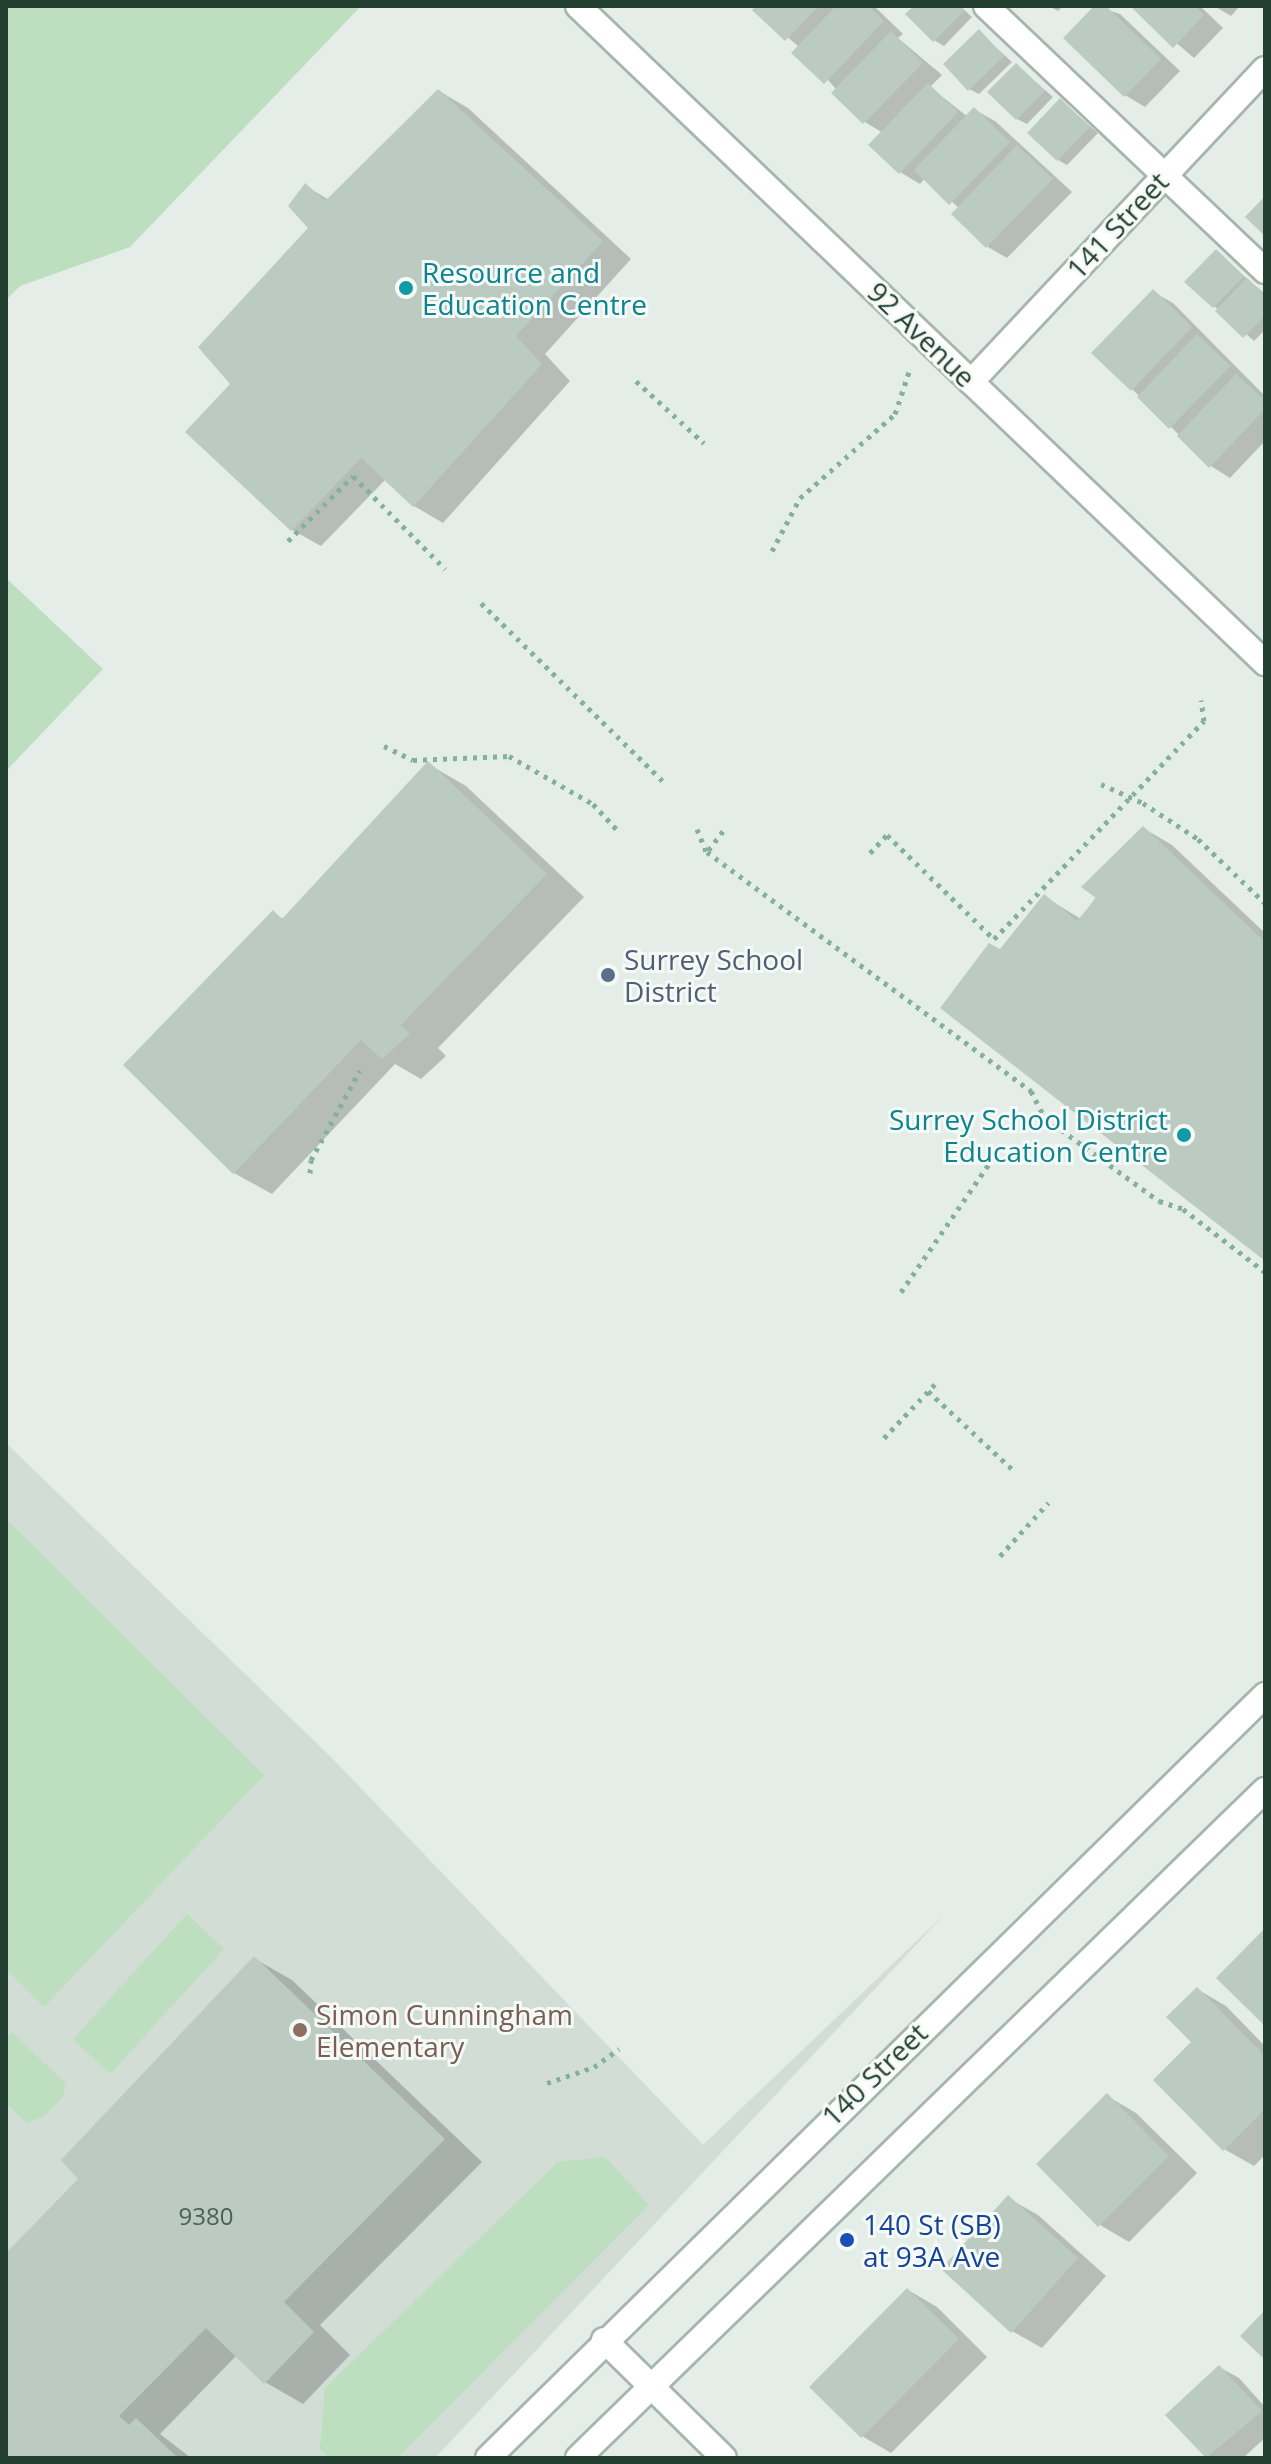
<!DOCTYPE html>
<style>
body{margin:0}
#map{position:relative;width:1271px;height:2464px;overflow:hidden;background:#e4ede7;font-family:"Open Sans",sans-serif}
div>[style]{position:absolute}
.built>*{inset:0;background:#d2ddd6}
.green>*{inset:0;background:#bddebf}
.shadow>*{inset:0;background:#0003}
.building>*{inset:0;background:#bccbc2}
.path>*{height:5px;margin-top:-2.5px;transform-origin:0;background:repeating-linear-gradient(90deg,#85b199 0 4px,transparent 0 10px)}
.roads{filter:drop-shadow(2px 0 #a6b5ad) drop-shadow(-2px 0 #a6b5ad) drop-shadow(0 2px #a6b5ad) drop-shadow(0 -2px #a6b5ad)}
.lane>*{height:24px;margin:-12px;padding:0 12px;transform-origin:12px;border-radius:12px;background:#fff}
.street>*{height:24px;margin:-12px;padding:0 12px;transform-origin:12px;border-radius:12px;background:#fff}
.secondary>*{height:24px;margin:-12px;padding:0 12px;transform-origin:12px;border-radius:12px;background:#fff}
.dots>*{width:22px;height:22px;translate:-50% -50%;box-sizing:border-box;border:4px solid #f5faf6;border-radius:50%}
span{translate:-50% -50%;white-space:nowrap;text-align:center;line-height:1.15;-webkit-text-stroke:6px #f5faf6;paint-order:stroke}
.number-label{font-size:24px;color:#496255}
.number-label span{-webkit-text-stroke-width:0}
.street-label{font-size:28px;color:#233f31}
.culture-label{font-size:28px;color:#0d838f}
.left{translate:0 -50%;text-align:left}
.right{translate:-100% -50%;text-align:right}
.service-label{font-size:28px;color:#4e5e75}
.education-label{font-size:28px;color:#785e54}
.transit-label{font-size:28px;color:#164399}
.frame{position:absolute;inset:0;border:8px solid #233f31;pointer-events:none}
</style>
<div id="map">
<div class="built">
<i style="clip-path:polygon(6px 1443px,332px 1758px,703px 2145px,945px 1914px,435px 2458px,6px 2458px)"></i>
</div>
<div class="green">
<i style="clip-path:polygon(6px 6px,361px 6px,130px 247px,20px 286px,6px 300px)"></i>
<i style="clip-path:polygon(6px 578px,103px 669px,6px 771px)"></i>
<i style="clip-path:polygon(6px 1519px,264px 1775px,44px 2007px,6px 1969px)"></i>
<i style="clip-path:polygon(187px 1914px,224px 1949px,110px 2074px,73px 2039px)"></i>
<i style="clip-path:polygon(12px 2032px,66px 2084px,62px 2098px,44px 2116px,27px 2123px,6px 2103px,6px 2038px)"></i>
<i style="clip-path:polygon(605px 2157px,649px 2205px,397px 2458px,329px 2458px,320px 2449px,325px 2388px,558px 2162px)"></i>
</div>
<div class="shadow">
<i style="clip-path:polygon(752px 6px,874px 6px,903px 34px,898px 38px,942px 75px,930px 87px,968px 117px,975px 110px,995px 121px,1072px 192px,1007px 258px,988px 247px,953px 214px,959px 208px,925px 178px,920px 184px,900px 172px,883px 133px,865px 122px,799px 47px)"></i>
<i style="clip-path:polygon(916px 6px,960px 6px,972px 17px,944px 46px,934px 40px)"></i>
<i style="clip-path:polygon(1049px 6px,1063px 6px,1058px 11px)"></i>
<i style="clip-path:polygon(1096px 6px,1120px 14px,1180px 71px,1145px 107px,1125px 95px)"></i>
<i style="clip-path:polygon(1133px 6px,1200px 6px,1223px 28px,1194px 58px)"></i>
<i style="clip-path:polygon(1214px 6px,1240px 6px,1231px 16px)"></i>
<i style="clip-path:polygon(979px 32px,1012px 62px,979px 94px,969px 89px)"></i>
<i style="clip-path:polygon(1016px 65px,1053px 97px,1027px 124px,1017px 119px)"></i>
<i style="clip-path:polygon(439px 91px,468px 108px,631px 259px,545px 354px,570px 381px,443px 523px,414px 506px,386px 479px,321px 546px,292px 530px,232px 384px,311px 228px,306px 186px,329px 200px)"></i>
<i style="clip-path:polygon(1060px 100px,1098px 133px,1067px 165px,1058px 160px)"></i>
<i style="clip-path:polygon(1216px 252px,1265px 294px,1265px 330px,1254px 341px,1214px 306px)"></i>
<i style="clip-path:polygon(1153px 292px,1173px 303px,1265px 396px,1265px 441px,1230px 478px,1211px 466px,1132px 389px)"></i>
<i style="clip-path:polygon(428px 764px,466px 786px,584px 897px,438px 1048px,446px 1056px,421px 1079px,395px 1064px,272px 1194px,234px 1173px,126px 1065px,273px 913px,285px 920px)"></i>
<i style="clip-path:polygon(1143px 828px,1172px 845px,1265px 933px,1265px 1259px,1001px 952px,1045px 897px,1081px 919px)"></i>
<i style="clip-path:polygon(255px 1959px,292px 1980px,482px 2162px,320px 2325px,350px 2355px,303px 2404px,265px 2382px,237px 2355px,160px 2434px,191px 2458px,6px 2458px,6px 2256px,81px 2179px)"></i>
<i style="clip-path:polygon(1197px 1989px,1226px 2006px,1265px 2046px,1265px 2155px,1254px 2166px,1224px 2149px,1194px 2042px)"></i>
<i style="clip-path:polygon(1107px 2096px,1136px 2113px,1197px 2173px,1129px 2242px,1100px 2225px)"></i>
<i style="clip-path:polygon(1008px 2198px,1038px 2215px,1106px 2276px,1042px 2348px,1012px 2331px)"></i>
<i style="clip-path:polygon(908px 2290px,937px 2307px,987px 2357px,891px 2453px,862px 2436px)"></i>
<i style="clip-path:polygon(1219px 2367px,1239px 2378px,1265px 2407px,1265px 2438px,1243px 2458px,1209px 2458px,1168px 2415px)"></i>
</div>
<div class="building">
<i style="clip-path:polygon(756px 6px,819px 6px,785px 41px,752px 10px)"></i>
<i style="clip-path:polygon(836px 6px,868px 6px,884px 21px,824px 84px,791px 53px)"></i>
<i style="clip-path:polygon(914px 6px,959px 6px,964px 11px,933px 42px,905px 14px)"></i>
<i style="clip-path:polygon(1094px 6px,1106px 6px,1161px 59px,1124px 97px,1063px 38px)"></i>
<i style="clip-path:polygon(1130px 6px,1195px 6px,1204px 15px,1173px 48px)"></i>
<i style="clip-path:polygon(979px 29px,1004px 56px,968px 91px,943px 64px)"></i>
<i style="clip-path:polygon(891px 31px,923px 63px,863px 124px,831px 93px)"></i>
<i style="clip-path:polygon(1016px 63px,1045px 91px,1016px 120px,987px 92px)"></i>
<i style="clip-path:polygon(928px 83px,958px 112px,899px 174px,868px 145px)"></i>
<i style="clip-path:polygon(438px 89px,603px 241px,516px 336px,542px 364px,413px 507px,361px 458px,291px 531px,185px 432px,230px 384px,198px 347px,308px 228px,288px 206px,305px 183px,325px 201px)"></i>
<i style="clip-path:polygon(1060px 98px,1090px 127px,1057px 161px,1027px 133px)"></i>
<i style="clip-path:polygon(974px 107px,1010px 142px,949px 205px,914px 170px)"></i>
<i style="clip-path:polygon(1017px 145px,1053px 179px,986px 248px,951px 214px)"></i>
<i style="clip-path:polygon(1265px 196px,1265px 236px,1245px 217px)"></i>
<i style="clip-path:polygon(1216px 249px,1244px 276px,1213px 308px,1184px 282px)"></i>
<i style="clip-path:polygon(1247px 278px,1265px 296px,1265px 315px,1243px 338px,1215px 311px)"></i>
<i style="clip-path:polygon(1153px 289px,1192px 327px,1131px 391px,1091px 353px)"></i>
<i style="clip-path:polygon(1197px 334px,1230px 366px,1169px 429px,1137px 397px)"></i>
<i style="clip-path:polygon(1236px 374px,1265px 401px,1265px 409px,1209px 468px,1177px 436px)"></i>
<i style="clip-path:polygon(428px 761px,547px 874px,401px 1025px,410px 1034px,382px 1059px,361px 1040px,233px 1174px,123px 1065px,273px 910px,282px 919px)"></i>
<i style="clip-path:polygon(1143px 826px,1265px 942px,1265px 1261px,940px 1008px,989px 943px,1000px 949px,1044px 894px,1077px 921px,1096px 898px,1081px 887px)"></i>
<i style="clip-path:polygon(1265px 1928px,1265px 2026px,1216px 1978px)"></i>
<i style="clip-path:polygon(254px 1956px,445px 2139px,284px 2302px,314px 2332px,264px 2384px,206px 2328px,119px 2416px,129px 2425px,136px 2418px,178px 2458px,6px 2458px,6px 2253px,78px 2179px,61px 2160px)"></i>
<i style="clip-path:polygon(1197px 1987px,1265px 2056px,1265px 2109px,1223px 2151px,1153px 2080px,1191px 2042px,1166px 2017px)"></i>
<i style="clip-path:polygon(1107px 2093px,1169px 2156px,1098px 2227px,1036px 2164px)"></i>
<i style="clip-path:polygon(1008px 2195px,1078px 2258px,1011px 2333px,941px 2269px)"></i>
<i style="clip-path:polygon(907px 2288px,959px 2339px,861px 2438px,809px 2387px)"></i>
<i style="clip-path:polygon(1265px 2310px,1265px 2360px,1240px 2336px)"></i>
<i style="clip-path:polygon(1219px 2365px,1262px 2411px,1206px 2458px,1165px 2415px)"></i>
</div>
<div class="path">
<i style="left:636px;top:381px;width:92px;rotate:42.4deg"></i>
<i style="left:288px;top:541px;width:92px;rotate:-45deg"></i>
<i style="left:353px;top:476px;width:131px;rotate:45.3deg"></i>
<i style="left:772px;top:551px;width:60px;rotate:-62.2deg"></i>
<i style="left:800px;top:498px;width:127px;rotate:-41.5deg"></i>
<i style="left:895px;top:414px;width:47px;rotate:-71.6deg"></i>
<i style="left:481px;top:603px;width:259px;rotate:44.4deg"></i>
<i style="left:384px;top:746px;width:32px;rotate:26deg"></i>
<i style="left:413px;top:760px;width:96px;rotate:-2.4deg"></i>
<i style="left:509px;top:756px;width:97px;rotate:29.7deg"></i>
<i style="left:593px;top:804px;width:37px;rotate:47deg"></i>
<i style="left:1101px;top:784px;width:46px;rotate:24.3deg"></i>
<i style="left:1143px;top:803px;width:66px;rotate:33.2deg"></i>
<i style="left:1198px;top:839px;width:93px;rotate:43.7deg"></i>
<i style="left:697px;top:829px;width:24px;rotate:68deg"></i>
<i style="left:723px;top:831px;width:26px;rotate:127deg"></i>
<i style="left:707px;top:852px;width:403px;rotate:36.4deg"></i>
<i style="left:1031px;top:1091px;width:30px;rotate:63deg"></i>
<i style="left:1045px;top:1118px;width:141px;rotate:36.1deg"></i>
<i style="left:1159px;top:1201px;width:25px;rotate:18deg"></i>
<i style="left:1183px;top:1209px;width:103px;rotate:37.5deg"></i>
<i style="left:870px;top:853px;width:25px;rotate:-47deg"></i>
<i style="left:887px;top:835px;width:149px;rotate:44.2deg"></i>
<i style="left:994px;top:939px;width:303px;rotate:-46.1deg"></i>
<i style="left:1204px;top:721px;width:21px;rotate:-98deg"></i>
<i style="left:1028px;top:1124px;width:18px;rotate:-41deg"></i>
<i style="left:310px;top:1173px;width:13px;rotate:-86deg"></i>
<i style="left:311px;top:1160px;width:102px;rotate:-61.4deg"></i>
<i style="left:901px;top:1292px;width:163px;rotate:-55.5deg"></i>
<i style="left:928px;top:1391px;width:115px;rotate:42.9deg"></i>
<i style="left:884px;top:1438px;width:74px;rotate:-46.6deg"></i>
<i style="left:1000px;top:1556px;width:72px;rotate:-47.8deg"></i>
<i style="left:547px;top:2083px;width:50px;rotate:-18.8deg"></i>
<i style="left:594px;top:2067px;width:31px;rotate:-36deg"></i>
</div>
<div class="roads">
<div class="lane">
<i style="left:986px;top:6px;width:385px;rotate:43.5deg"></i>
</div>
<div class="street">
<i style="left:578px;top:6px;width:951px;rotate:43.72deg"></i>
<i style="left:971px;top:382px;width:429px;rotate:-46.8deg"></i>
<i style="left:604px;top:2340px;width:168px;rotate:44.5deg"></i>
</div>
<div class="secondary">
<i style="left:488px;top:2458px;width:1089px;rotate:-44.48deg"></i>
<i style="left:578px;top:2458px;width:958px;rotate:-44.2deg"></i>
</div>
</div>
<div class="dots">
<i style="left:406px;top:288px;background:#0f9aa8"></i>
<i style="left:608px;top:975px;background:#5c6f8a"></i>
<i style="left:1184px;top:1135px;background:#0f9aa8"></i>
<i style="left:300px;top:2030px;background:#8d6e63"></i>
<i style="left:847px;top:2240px;background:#1a4fb4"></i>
</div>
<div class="number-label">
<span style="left:206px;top:2216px">9380</span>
</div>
<div class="street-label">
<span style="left:1117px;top:225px;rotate:-47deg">141 Street</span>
<span style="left:922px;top:334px;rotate:44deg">92 Avenue</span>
<span style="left:874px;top:2074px;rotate:-44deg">140 Street</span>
</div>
<div class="culture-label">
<span class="left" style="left:422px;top:288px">Resource and<br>Education Centre</span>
<span class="right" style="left:1168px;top:1135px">Surrey School District<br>Education Centre</span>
</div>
<div class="service-label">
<span class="left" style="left:624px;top:975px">Surrey School<br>District</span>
</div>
<div class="education-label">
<span class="left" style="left:316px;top:2030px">Simon Cunningham<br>Elementary</span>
</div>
<div class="transit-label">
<span class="left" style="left:863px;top:2240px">140 St (SB)<br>at 93A Ave</span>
</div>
<div class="frame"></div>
</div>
